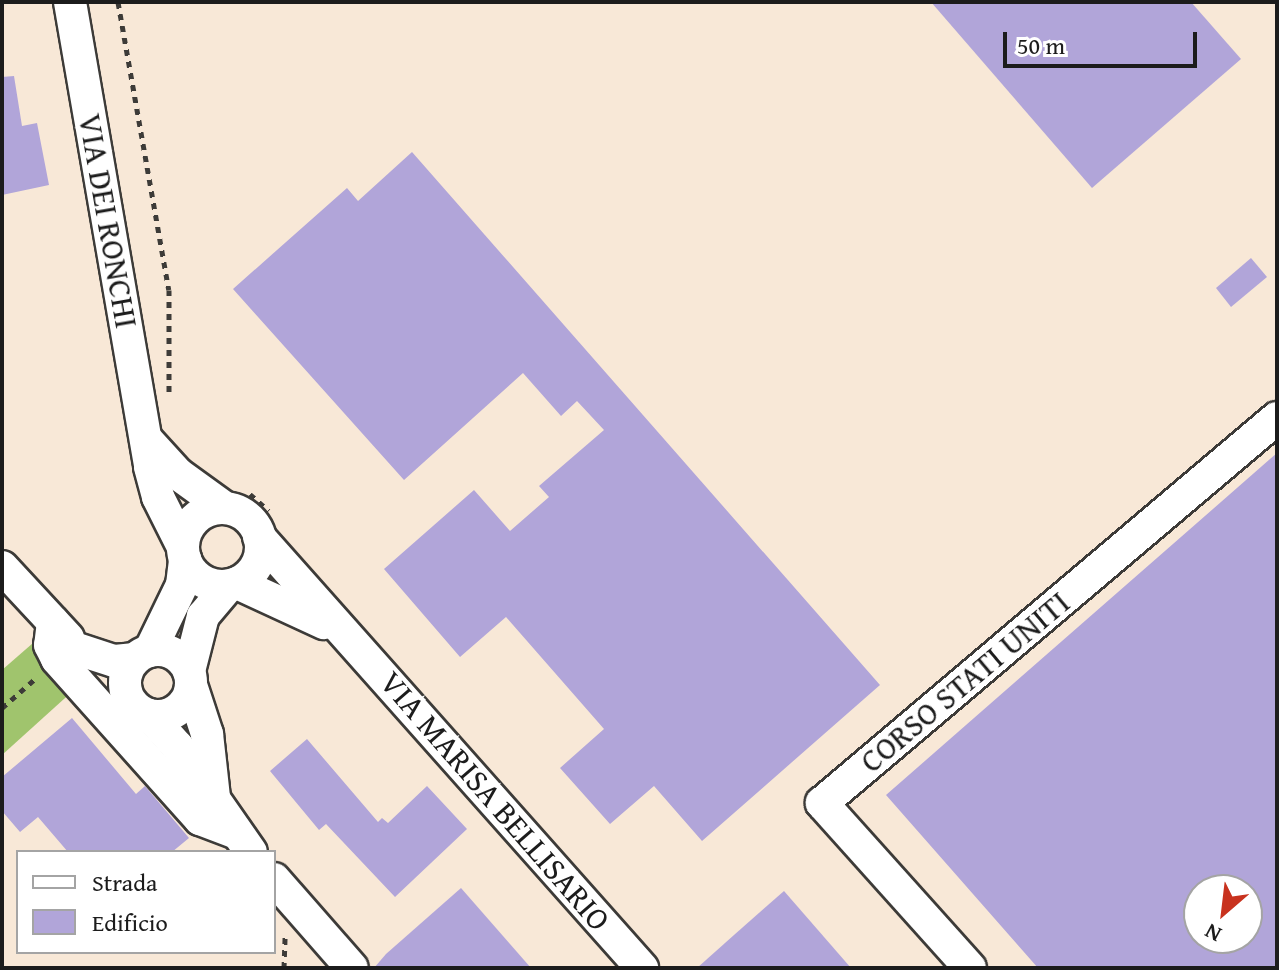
<!DOCTYPE html>
<style>
body{margin:0}
#map{position:relative;width:1279px;height:970px;overflow:hidden;background:#f8e8d7;font-family:"Gentium Book Plus",serif}
div>[style]{position:absolute}
.green>*{inset:0;background:#a0c46d}
.building>*{inset:0;background:#b1a5d9}
.path>*{height:5px;margin-top:-2.5px;transform-origin:0;background:repeating-linear-gradient(90deg,#3d3b38 0 6px,transparent 0 12px)}
.roads{filter:drop-shadow(2px 0 #3d3b38) drop-shadow(-2px 0 #3d3b38) drop-shadow(0 2px #3d3b38) drop-shadow(0 -2px #3d3b38)}
.minor>*{height:32px;margin:-16px;padding:0 16px;transform-origin:16px;border-radius:16px;background:#fff}
.minor>.ring{margin:-16px;padding:0;box-sizing:content-box;background:none;border:32px solid #fff;border-radius:50%}
span{translate:-50% -50%;white-space:nowrap;text-align:center;line-height:1.15;-webkit-text-stroke:7px #fff;paint-order:stroke}
.street-label{font-size:32px;color:#1c1c1c}
.frame{position:absolute;inset:0;border:4px solid #1c1c1c;pointer-events:none}
.legend{position:absolute;left:16px;top:850px;width:260px;height:104px;box-sizing:border-box;background:#fff;border:2px solid #a4a4a4;margin:0;padding:10px 14px;list-style:none;font-size:24px;color:#1c1c1c}
.legend li{display:flex;align-items:center;gap:16px;height:40px}
.legend b{width:40px;border:2px solid #a4a4a4}
.north{position:absolute;left:1183px;top:874px;width:80px;height:80px;box-sizing:border-box;background:#fff;border:2px solid #a4a4a4;border-radius:50%;rotate:208deg;font-size:22px;font-weight:700;line-height:32px;text-align:center;color:#1c1c1c}
.north::after{content:'';display:block;margin:auto;width:28px;height:36px;background:#c8321e;clip-path:polygon(50% 0,100% 100%,50% 72%,0 100%)}
.scale{position:absolute;left:1003px;top:32px;width:194px;height:36px;box-sizing:border-box;border:4px solid #1c1c1c;border-top:0;padding-left:10px;font-size:24px;line-height:28px;white-space:nowrap;color:#1c1c1c;-webkit-text-stroke:6px #fff;paint-order:stroke}
</style>
<div id="map">
<div class="green">
<i style="clip-path:polygon(33px 643px,75px 689px,2px 755px,2px 670px)"></i>
</div>
<div class="building">
<i style="clip-path:polygon(931px 2px,1191px 2px,1241px 59px,1092px 188px)"></i>
<i style="clip-path:polygon(14px 76px,22px 126px,37px 123px,49px 185px,2px 195px,2px 77px)"></i>
<i style="clip-path:polygon(412px 152px,880px 685px,702px 841px,654px 786px,610px 824px,560px 768px,604px 729px,506px 617px,460px 657px,384px 569px,474px 490px,510px 531px,549px 497px,539px 486px,604px 430px,577px 401px,561px 416px,523px 373px,404px 480px,233px 289px,347px 188px,358px 201px)"></i>
<i style="clip-path:polygon(1251px 258px,1267px 277px,1231px 307px,1216px 288px)"></i>
<i style="clip-path:polygon(evenodd,1277px 453px,1277px 968px,1038px 968px,886px 795px,1277px 453px,1199px 890px,1247px 890px,1247px 938px,1199px 938px,1199px 890px)"></i>
<i style="clip-path:polygon(72px 718px,136px 794px,145px 786px,189px 838px,172px 852px,68px 852px,38px 817px,20px 832px,2px 811px,2px 777px)"></i>
<i style="clip-path:polygon(307px 739px,378px 822px,382px 818px,388px 823px,427px 786px,467px 829px,395px 897px,326px 824px,319px 830px,270px 771px)"></i>
<i style="clip-path:polygon(461px 888px,531px 968px,374px 968px,386px 954px)"></i>
<i style="clip-path:polygon(784px 891px,851px 968px,697px 968px,734px 935px)"></i>
</div>
<div class="path">
<i style="left:118px;top:2px;width:292px;rotate:80deg"></i>
<i style="left:169px;top:290px;width:102px;rotate:90deg"></i>
<i style="left:250px;top:494px;width:25px;rotate:42deg"></i>
<i style="left:2px;top:708px;width:47px;rotate:-41.5deg"></i>
<i style="left:284px;top:968px;width:35px;rotate:-88deg"></i>
</div>
<div class="roads">
<div class="minor">
<i style="left:70px;top:2px;width:472px;rotate:80.2deg"></i>
<i style="left:150px;top:467px;width:31px;rotate:75deg"></i>
<i style="left:158px;top:497px;width:54px;rotate:63.4deg"></i>
<i style="left:147px;top:440px;width:46px;rotate:47.6deg"></i>
<i style="left:178px;top:474px;width:58px;rotate:35.9deg"></i>
<i class="ring" style="left:183px;top:508px;width:46px;height:46px"></i>
<i style="left:259px;top:537px;width:577px;rotate:48.37deg"></i>
<i style="left:2px;top:567px;width:97px;rotate:47.1deg"></i>
<i style="left:237px;top:583px;width:96px;rotate:24.7deg"></i>
<i style="left:53px;top:622px;width:23px;rotate:97deg"></i>
<i style="left:50px;top:645px;width:16px;rotate:63deg"></i>
<i style="left:57px;top:659px;width:215px;rotate:48.2deg"></i>
<i style="left:200px;top:819px;width:36px;rotate:21deg"></i>
<i style="left:77px;top:649px;width:40px;rotate:18deg"></i>
<i style="left:115px;top:661px;width:20px;rotate:-6deg"></i>
<i class="ring" style="left:125px;top:650px;width:34px;height:34px"></i>
<i style="left:150px;top:651px;width:73px;rotate:-64.1deg"></i>
<i style="left:182px;top:585px;width:26px;rotate:-83deg"></i>
<i style="left:189px;top:671px;width:57px;rotate:-75.7deg"></i>
<i style="left:203px;top:616px;width:40px;rotate:-50deg"></i>
<i style="left:191px;top:685px;width:52px;rotate:71.9deg"></i>
<i style="left:207px;top:734px;width:63px;rotate:83.7deg"></i>
<i style="left:149px;top:715px;width:42px;rotate:47.9deg"></i>
<i style="left:177px;top:746px;width:129px;rotate:55.1deg"></i>
<i style="left:274px;top:879px;width:118px;rotate:48.8deg"></i>
<i style="left:970px;top:968px;width:222px;rotate:-131.9deg"></i>
<i style="left:822px;top:803px;width:596px;rotate:-40.24deg"></i>
</div>
</div>
<div class="street-label">
<span style="left:108px;top:221px;rotate:80deg">VIA DEI RONCHI</span>
<span style="left:965px;top:682px;rotate:-40deg">CORSO STATI UNITI</span>
<span style="left:495px;top:801px;rotate:49deg">VIA MARISA BELLISARIO</span>
</div>
<div class="frame"></div>
<ul class="legend">
<li><b style="height:10px;background:#fff"></b>Strada</li>
<li><b style="height:22px;background:#b1a5d9"></b>Edificio</li>
</ul>
<div class="north">N</div>
<div class="scale">50 m</div>
</div>
